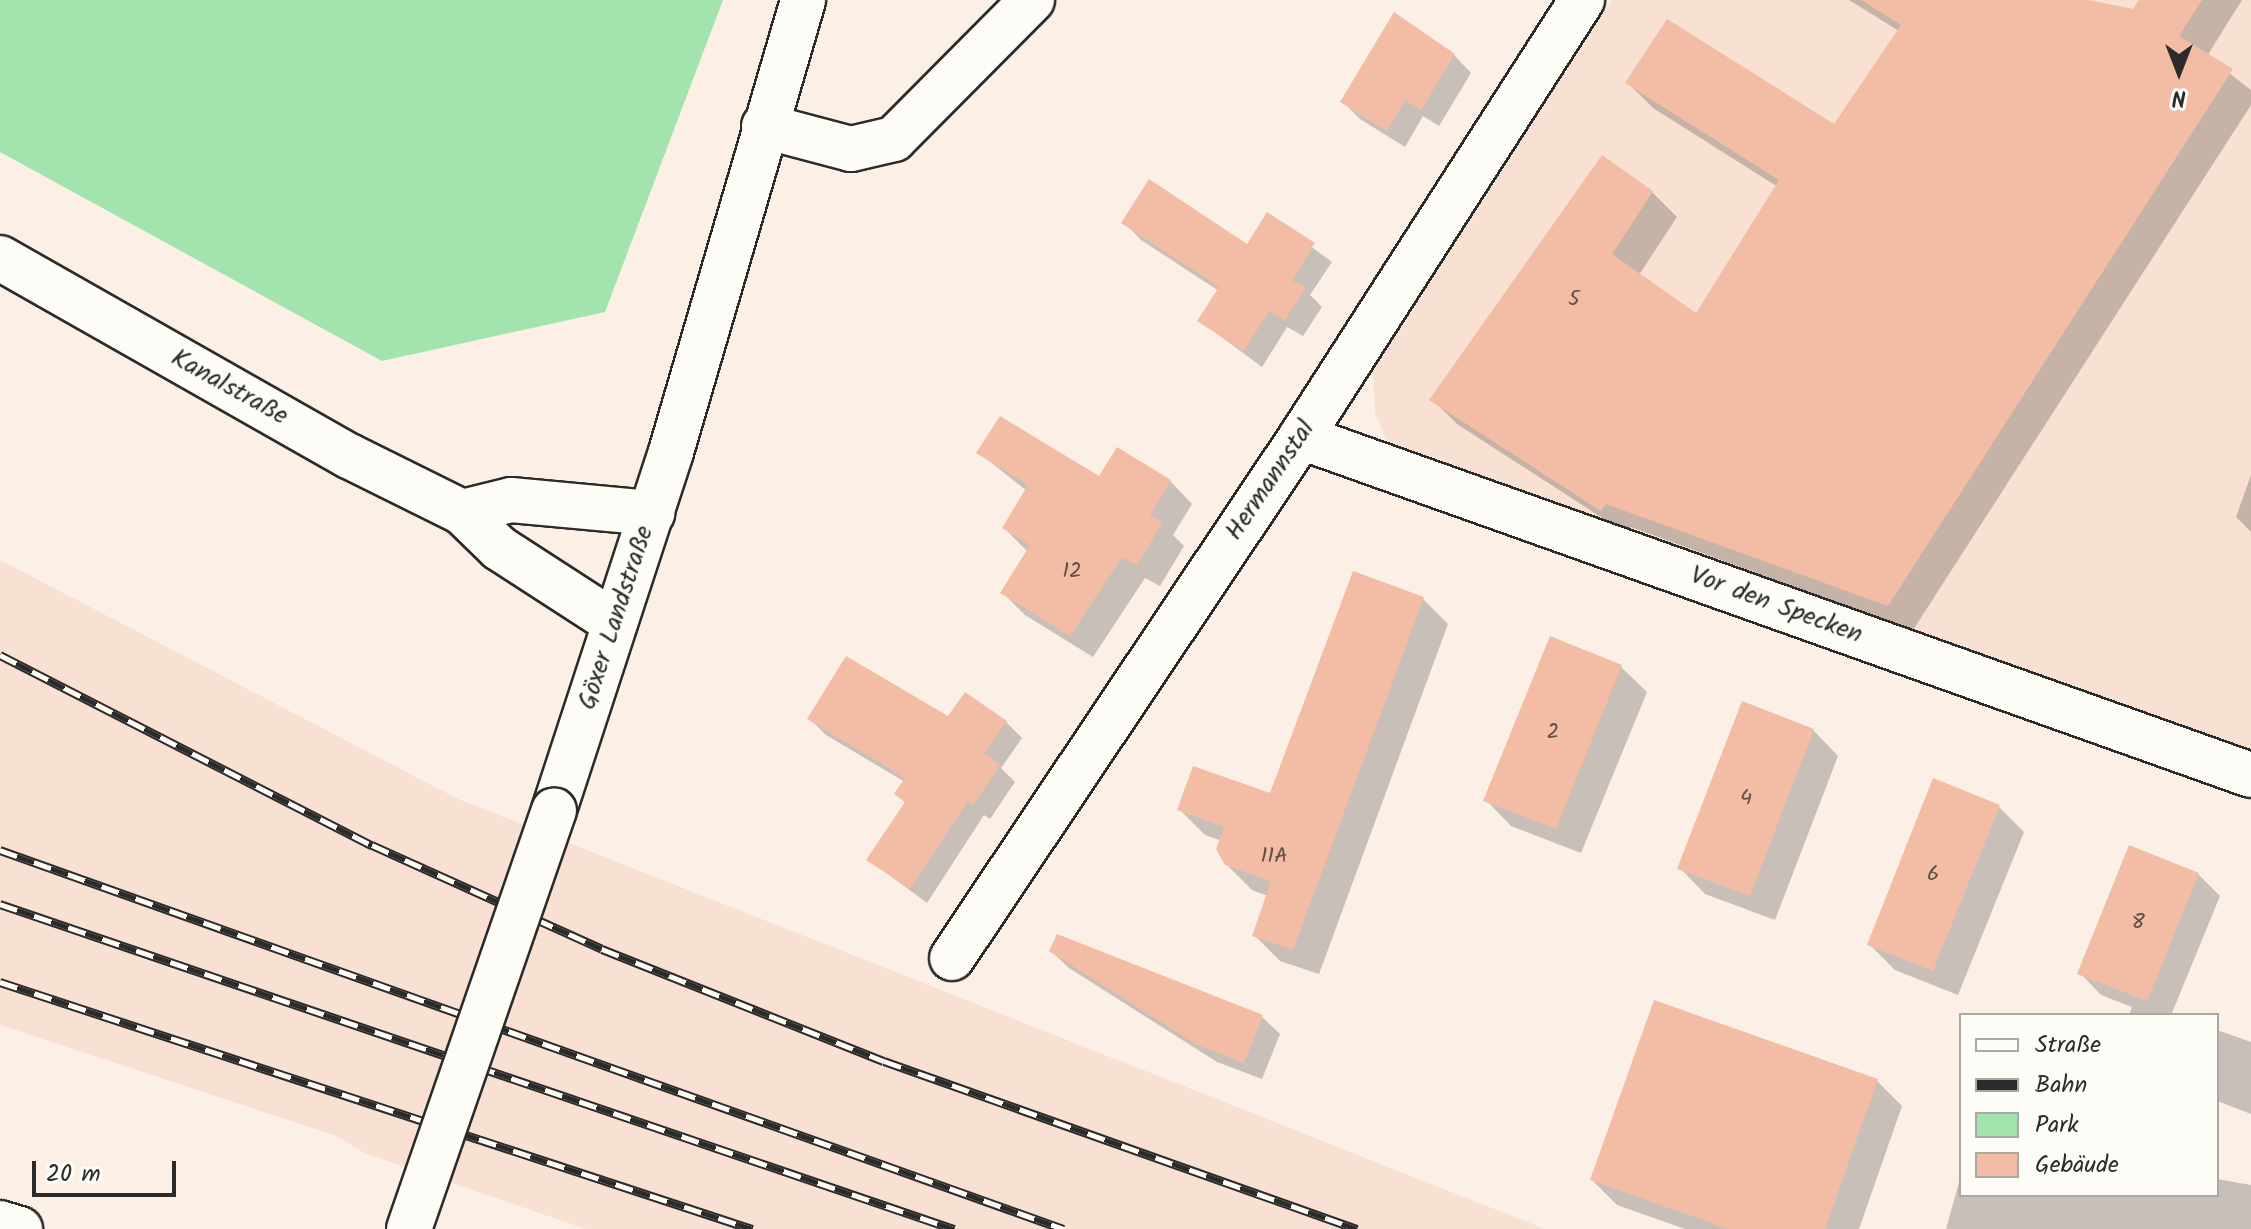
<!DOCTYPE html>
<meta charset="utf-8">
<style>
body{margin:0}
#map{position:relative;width:2251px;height:1229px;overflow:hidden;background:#fbefe6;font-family:Kalam,sans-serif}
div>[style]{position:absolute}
.built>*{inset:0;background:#f8e0d2}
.green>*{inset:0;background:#a3e4ae}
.shadow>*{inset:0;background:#0003}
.building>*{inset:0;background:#f2bda4}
.roads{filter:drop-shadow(2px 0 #2b2b2b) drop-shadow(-2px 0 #2b2b2b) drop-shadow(0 2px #2b2b2b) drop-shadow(0 -2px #2b2b2b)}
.minor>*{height:44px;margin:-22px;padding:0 22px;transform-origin:22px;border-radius:22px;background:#fdfcf7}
.tertiary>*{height:44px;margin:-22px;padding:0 22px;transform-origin:22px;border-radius:22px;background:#fdfcf7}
.secondary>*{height:44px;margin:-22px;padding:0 22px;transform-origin:22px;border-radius:22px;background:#fdfcf7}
.rail>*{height:9px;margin-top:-4.5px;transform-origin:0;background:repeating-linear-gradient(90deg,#fdfcf7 0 18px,#2b2b2b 0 36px);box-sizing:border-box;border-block:2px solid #2b2b2b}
.bridges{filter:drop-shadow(2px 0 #2b2b2b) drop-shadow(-2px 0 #2b2b2b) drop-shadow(0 2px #2b2b2b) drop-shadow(0 -2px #2b2b2b)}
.secondary-bridge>*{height:44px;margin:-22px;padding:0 22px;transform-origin:22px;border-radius:22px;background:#fdfcf7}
span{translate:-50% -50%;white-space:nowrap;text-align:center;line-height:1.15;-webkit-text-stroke:8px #fdfcf7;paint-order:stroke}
.number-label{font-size:22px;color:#5d5049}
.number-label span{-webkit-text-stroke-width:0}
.street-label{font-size:26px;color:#2b2b2b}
.legend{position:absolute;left:1959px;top:1013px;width:260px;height:184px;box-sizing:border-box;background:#fdfcf7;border:2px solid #a9a8a5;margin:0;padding:10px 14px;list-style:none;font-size:24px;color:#2b2b2b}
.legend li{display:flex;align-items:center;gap:16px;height:40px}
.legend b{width:40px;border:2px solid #a9a8a5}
.north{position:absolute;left:2139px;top:32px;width:80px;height:80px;-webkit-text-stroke:6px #fdfcf7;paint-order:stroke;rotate:180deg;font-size:22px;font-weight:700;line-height:32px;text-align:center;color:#2b2b2b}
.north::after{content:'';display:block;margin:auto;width:28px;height:36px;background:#2b2b2b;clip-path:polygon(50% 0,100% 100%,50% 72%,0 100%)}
.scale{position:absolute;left:32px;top:1161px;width:144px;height:36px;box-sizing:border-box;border:4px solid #2b2b2b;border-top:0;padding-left:10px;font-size:24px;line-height:28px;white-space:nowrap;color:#2b2b2b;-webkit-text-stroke:6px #fdfcf7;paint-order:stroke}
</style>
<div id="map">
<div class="built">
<i style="clip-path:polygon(1612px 0,2251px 0,2251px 766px,1394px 456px,1375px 413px,1373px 372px)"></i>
<i style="clip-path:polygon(0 560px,458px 799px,1545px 1229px,586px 1229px,362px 1152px,337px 1136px,0 1025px)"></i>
</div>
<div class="green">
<i style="clip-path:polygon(0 0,723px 0,605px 312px,382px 361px,0 152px)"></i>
</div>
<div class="shadow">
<i style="clip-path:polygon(1849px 0,2077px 0,2123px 28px,2142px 0,2242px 0,2207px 56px,2251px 90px,2251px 105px,1913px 630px,1631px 527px,1627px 534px,1457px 424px,1432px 399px,1652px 192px,1677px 217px,1639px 275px,1696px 316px,1778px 187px,1653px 108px,1628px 83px,1835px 127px,1899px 31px)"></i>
<i style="clip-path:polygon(1454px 55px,1471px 73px,1439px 126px,1423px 116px,1405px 147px,1360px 119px,1342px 101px)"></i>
<i style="clip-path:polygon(1268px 215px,1332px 262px,1310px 295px,1322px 307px,1303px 336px,1287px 327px,1262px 367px,1200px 321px,1219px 291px,1141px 240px,1124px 222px,1248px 246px)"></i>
<i style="clip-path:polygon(979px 453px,1099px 479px,1170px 481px,1192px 504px,1173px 535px,1184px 546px,1160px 586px,1145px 578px,1093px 657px,1025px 615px,1003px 593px,1028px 552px,1004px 528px,1027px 491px)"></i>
<i style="clip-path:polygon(2251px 475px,2251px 532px,2236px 517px)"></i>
<i style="clip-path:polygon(1423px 599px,1448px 624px,1319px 974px,1280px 961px,1254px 935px,1268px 896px,1252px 890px,1226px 864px,1222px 841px,1205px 835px,1180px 810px,1271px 796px)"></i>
<i style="clip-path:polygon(1551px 638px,1621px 667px,1647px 692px,1581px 853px,1511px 826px,1486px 800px)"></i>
<i style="clip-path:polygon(810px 719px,1006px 722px,1022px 738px,1001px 768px,1015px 782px,990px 819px,984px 815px,927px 903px,869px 860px,906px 803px,897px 794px,905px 782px,826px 735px)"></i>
<i style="clip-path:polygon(1813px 730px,1838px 756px,1775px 920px,1705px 894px,1680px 868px)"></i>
<i style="clip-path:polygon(1998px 806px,2024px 832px,1958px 995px,1895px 970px,1869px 944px)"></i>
<i style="clip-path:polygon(2198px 874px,2220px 896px,2172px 1013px,2177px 1015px,2129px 1015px,2132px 1007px,2101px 995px,2080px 973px)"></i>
<i style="clip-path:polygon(1058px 936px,1262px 1017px,1280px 1034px,1262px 1079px,1217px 1062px,1069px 968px,1051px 951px)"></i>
<i style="clip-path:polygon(2217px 1030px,2251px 1042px,2251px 1114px,2217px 1101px)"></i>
<i style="clip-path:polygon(1877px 1081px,1902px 1106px,1859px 1229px,1685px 1229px,1617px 1205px,1592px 1180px)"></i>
<i style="clip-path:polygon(1961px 1175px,1961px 1195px,2217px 1195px,2217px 1179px,2251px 1185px,2251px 1229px,1946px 1229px)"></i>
</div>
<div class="building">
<i style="clip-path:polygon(1861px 0,2088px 0,2133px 9px,2139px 0,2202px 0,2179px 36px,2233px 69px,1888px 606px,1606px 504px,1601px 511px,1429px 400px,1602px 155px,1653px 191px,1612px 254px,1696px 313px,1779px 180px,1625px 83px,1667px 19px,1834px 124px,1901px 25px)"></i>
<i style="clip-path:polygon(1394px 12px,1455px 54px,1421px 110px,1405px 100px,1387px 131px,1340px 102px)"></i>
<i style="clip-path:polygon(1149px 179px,1247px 244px,1267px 212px,1315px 243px,1292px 280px,1306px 288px,1285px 320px,1269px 311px,1244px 351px,1197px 321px,1219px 287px,1121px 223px)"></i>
<i style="clip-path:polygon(1000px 416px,1099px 476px,1117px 447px,1171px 480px,1150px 515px,1163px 522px,1137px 565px,1122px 557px,1070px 636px,1000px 593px,1030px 545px,1002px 528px,1028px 485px,976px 453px)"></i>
<i style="clip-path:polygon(1353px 571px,1424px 597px,1293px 950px,1252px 936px,1271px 881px,1225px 865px,1216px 849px,1224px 827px,1177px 810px,1193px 766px,1270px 793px)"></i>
<i style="clip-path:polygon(1550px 636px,1622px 665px,1556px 829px,1483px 801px)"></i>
<i style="clip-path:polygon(846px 656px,948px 716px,965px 692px,1007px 721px,984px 753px,1000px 765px,973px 805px,968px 801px,910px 889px,866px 860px,905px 802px,894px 794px,905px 778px,807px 719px)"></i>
<i style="clip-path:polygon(1742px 701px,1814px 729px,1750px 896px,1677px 869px)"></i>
<i style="clip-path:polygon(1933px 778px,2000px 805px,1933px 971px,1867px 945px)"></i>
<i style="clip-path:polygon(2129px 845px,2199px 873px,2147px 1001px,2077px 974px)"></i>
<i style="clip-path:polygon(1057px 934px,1263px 1015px,1244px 1063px,1197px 1045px,1049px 951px)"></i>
<i style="clip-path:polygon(1654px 1000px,1878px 1079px,1825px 1229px,1728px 1229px,1590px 1180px)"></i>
</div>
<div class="roads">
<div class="minor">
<i style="left:764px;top:126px;width:90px;rotate:14.8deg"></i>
<i style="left:851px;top:149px;width:44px;rotate:-13.1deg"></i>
<i style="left:894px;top:139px;width:196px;rotate:-45.2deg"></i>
<i style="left:1301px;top:437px;width:1008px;rotate:19.59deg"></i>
<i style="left:952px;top:958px;width:627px;rotate:-56.18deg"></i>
<i style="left:1301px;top:437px;width:520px;rotate:-57.26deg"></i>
<i style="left:0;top:1223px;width:21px;rotate:17deg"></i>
</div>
<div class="tertiary">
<i style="left:0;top:258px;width:401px;rotate:29.6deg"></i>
<i style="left:349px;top:456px;width:126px;rotate:26.4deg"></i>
<i style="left:462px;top:512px;width:52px;rotate:44.2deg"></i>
<i style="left:499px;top:548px;width:138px;rotate:32.9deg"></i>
<i style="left:462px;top:512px;width:50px;rotate:-13.8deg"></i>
<i style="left:511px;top:500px;width:142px;rotate:5.3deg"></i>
</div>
<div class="secondary">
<i style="left:554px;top:810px;width:377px;rotate:-71.9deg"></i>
<i style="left:671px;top:452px;width:471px;rotate:-73.7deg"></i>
</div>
</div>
<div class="rail">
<i style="left:0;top:655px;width:418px;rotate:27.1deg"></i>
<i style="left:372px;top:845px;width:252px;rotate:24.3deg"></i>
<i style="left:602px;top:949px;width:303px;rotate:21.7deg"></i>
<i style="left:884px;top:1061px;width:502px;rotate:19.55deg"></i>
<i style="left:0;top:850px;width:1129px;rotate:19.61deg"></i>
<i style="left:0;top:904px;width:1008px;rotate:18.81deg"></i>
<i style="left:0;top:982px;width:792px;rotate:18.18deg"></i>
</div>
<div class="bridges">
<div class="secondary-bridge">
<i style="left:409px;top:1229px;width:443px;rotate:-70.9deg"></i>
</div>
</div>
<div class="number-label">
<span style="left:1574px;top:300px">5</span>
<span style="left:1072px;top:572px">12</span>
<span style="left:1553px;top:733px">2</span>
<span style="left:1746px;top:799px">4</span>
<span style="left:1274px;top:857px">11A</span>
<span style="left:1933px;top:875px">6</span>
<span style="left:2138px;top:923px">8</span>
</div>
<div class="street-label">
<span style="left:229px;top:388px;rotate:29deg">Kanalstraße</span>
<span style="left:1271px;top:481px;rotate:-56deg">Hermannstal</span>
<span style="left:1776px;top:606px;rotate:20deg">Vor den Specken</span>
<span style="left:617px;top:618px;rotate:-72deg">Göxer Landstraße</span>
</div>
<ul class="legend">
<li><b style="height:10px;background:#fdfcf7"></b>Straße</li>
<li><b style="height:10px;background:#2b2b2b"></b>Bahn</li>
<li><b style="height:22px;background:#a3e4ae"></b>Park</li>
<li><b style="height:22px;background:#f2bda4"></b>Gebäude</li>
</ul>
<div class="north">N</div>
<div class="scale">20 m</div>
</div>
